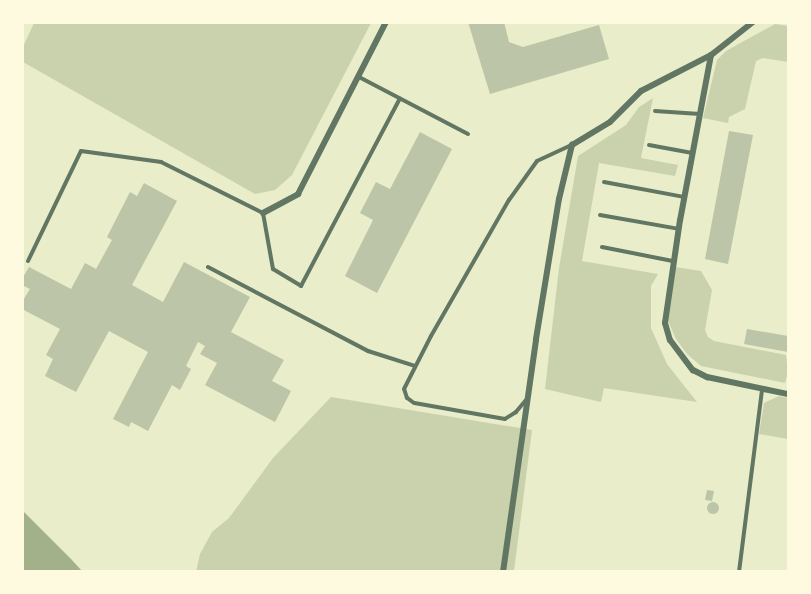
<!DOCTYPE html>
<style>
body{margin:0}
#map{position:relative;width:811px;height:594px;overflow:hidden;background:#e9edc9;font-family:Barlow,sans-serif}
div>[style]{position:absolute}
.green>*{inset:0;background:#cad2ad}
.water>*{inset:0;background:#a3b18a}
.building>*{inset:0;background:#bcc5a7}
.round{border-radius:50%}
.service>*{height:4px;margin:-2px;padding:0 2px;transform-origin:2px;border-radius:2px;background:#617663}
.minor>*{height:6px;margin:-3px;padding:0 3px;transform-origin:3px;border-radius:3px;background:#617663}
span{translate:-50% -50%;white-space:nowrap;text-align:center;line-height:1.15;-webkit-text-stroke:4.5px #fefae0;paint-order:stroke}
.frame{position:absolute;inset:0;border:24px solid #fefae0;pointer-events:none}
</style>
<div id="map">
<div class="green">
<i style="clip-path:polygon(34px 23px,35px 22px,371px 23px,292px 175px,275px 190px,255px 194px,23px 62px,23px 47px)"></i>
<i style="clip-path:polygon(775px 24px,788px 26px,788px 62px,763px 58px,756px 61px,745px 109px,729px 117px,728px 123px,703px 118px,717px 60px,726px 51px)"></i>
<i style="clip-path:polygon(653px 98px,641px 158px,678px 165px,675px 176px,599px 163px,582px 261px,658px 274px,651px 286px,651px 328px,667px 364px,697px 402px,604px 388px,601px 402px,545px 389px,559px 268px,578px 156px,626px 125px,639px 107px)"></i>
<i style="clip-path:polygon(675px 267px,701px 271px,712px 290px,705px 330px,708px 337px,714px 341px,786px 355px,788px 372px,785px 383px,701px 366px,687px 354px,676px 339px,668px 321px)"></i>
<i style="clip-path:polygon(779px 396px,788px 398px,788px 439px,759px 434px,764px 403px)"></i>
<i style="clip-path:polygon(331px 397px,532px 430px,514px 571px,196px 572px,200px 554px,212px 532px,229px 518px,273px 458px)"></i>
</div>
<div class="water">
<i style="clip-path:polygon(23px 511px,71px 559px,82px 571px,23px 571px)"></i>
</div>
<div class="building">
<i style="clip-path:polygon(468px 22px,504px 22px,509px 42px,523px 47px,599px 25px,609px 59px,490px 94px)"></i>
<i style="clip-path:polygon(729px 131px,753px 135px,728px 264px,705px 259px)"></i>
<i style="clip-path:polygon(420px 132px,452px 149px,377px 293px,345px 276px,373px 220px,360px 213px,376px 182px,390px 189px)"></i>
<i style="clip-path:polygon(144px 183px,177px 201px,132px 285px,163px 302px,184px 262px,250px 297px,231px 332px,284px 360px,272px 381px,291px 391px,275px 422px,205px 385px,217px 363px,200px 354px,205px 346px,198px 342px,186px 366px,191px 369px,180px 390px,172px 385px,148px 431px,131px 422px,129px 427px,113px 419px,148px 352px,109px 331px,76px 392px,45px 376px,53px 359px,46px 355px,60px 329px,22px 309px,22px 302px,30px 289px,22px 285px,22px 279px,29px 267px,71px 289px,85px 263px,96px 269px,112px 240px,107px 237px,130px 192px,137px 196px)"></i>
<i style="clip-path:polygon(747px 329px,788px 336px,788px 352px,744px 344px)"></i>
<i style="clip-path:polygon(707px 490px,714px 491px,712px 501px,705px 500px)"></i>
<i class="round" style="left:707px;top:502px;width:12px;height:12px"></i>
</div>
<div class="service">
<i style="left:359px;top:77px;width:123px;rotate:27.6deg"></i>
<i style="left:655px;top:111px;width:45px;rotate:3.8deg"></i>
<i style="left:649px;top:145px;width:44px;rotate:10.5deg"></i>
<i style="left:604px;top:182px;width:81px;rotate:10.6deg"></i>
<i style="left:600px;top:215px;width:80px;rotate:10deg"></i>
<i style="left:602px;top:247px;width:72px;rotate:11.2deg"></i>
<i style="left:28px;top:261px;width:122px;rotate:-64.3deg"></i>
<i style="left:81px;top:151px;width:81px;rotate:7.8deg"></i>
<i style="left:161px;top:162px;width:114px;rotate:26.6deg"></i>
<i style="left:263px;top:213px;width:57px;rotate:79.9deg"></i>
<i style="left:273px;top:269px;width:33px;rotate:31deg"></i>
<i style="left:301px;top:286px;width:212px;rotate:-62.2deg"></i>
<i style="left:208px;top:267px;width:181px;rotate:27.7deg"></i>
<i style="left:368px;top:351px;width:49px;rotate:17.7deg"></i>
<i style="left:526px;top:400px;width:16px;rotate:130deg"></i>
<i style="left:516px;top:412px;width:13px;rotate:148deg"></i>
<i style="left:505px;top:419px;width:92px;rotate:-170deg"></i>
<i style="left:414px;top:403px;width:9px;rotate:-144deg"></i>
<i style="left:407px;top:398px;width:9px;rotate:-108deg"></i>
<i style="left:404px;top:389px;width:59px;rotate:-63deg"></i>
<i style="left:431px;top:336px;width:157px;rotate:-60.2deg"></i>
<i style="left:509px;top:200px;width:48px;rotate:-54.3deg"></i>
<i style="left:537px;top:161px;width:38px;rotate:-25deg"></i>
<i style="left:739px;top:572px;width:184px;rotate:-82.8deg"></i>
</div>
<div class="minor">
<i style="left:753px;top:22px;width:53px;rotate:141.8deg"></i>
<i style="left:711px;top:55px;width:168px;rotate:100.6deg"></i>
<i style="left:680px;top:220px;width:104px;rotate:98.3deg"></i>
<i style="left:665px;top:323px;width:18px;rotate:74deg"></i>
<i style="left:670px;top:340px;width:38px;rotate:53deg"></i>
<i style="left:693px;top:370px;width:16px;rotate:27deg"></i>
<i style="left:707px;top:377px;width:83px;rotate:11.9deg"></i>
<i style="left:263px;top:213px;width:40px;rotate:-28deg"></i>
<i style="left:298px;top:194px;width:193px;rotate:-62.9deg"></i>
<i style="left:503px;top:572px;width:235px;rotate:-81.9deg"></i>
<i style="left:536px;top:339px;width:142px;rotate:-80.7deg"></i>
<i style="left:559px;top:199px;width:56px;rotate:-76.5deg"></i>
<i style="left:572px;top:145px;width:44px;rotate:-31.2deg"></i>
<i style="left:610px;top:122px;width:44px;rotate:-45deg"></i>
<i style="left:641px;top:91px;width:79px;rotate:-27.2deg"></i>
</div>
<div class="frame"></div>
</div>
